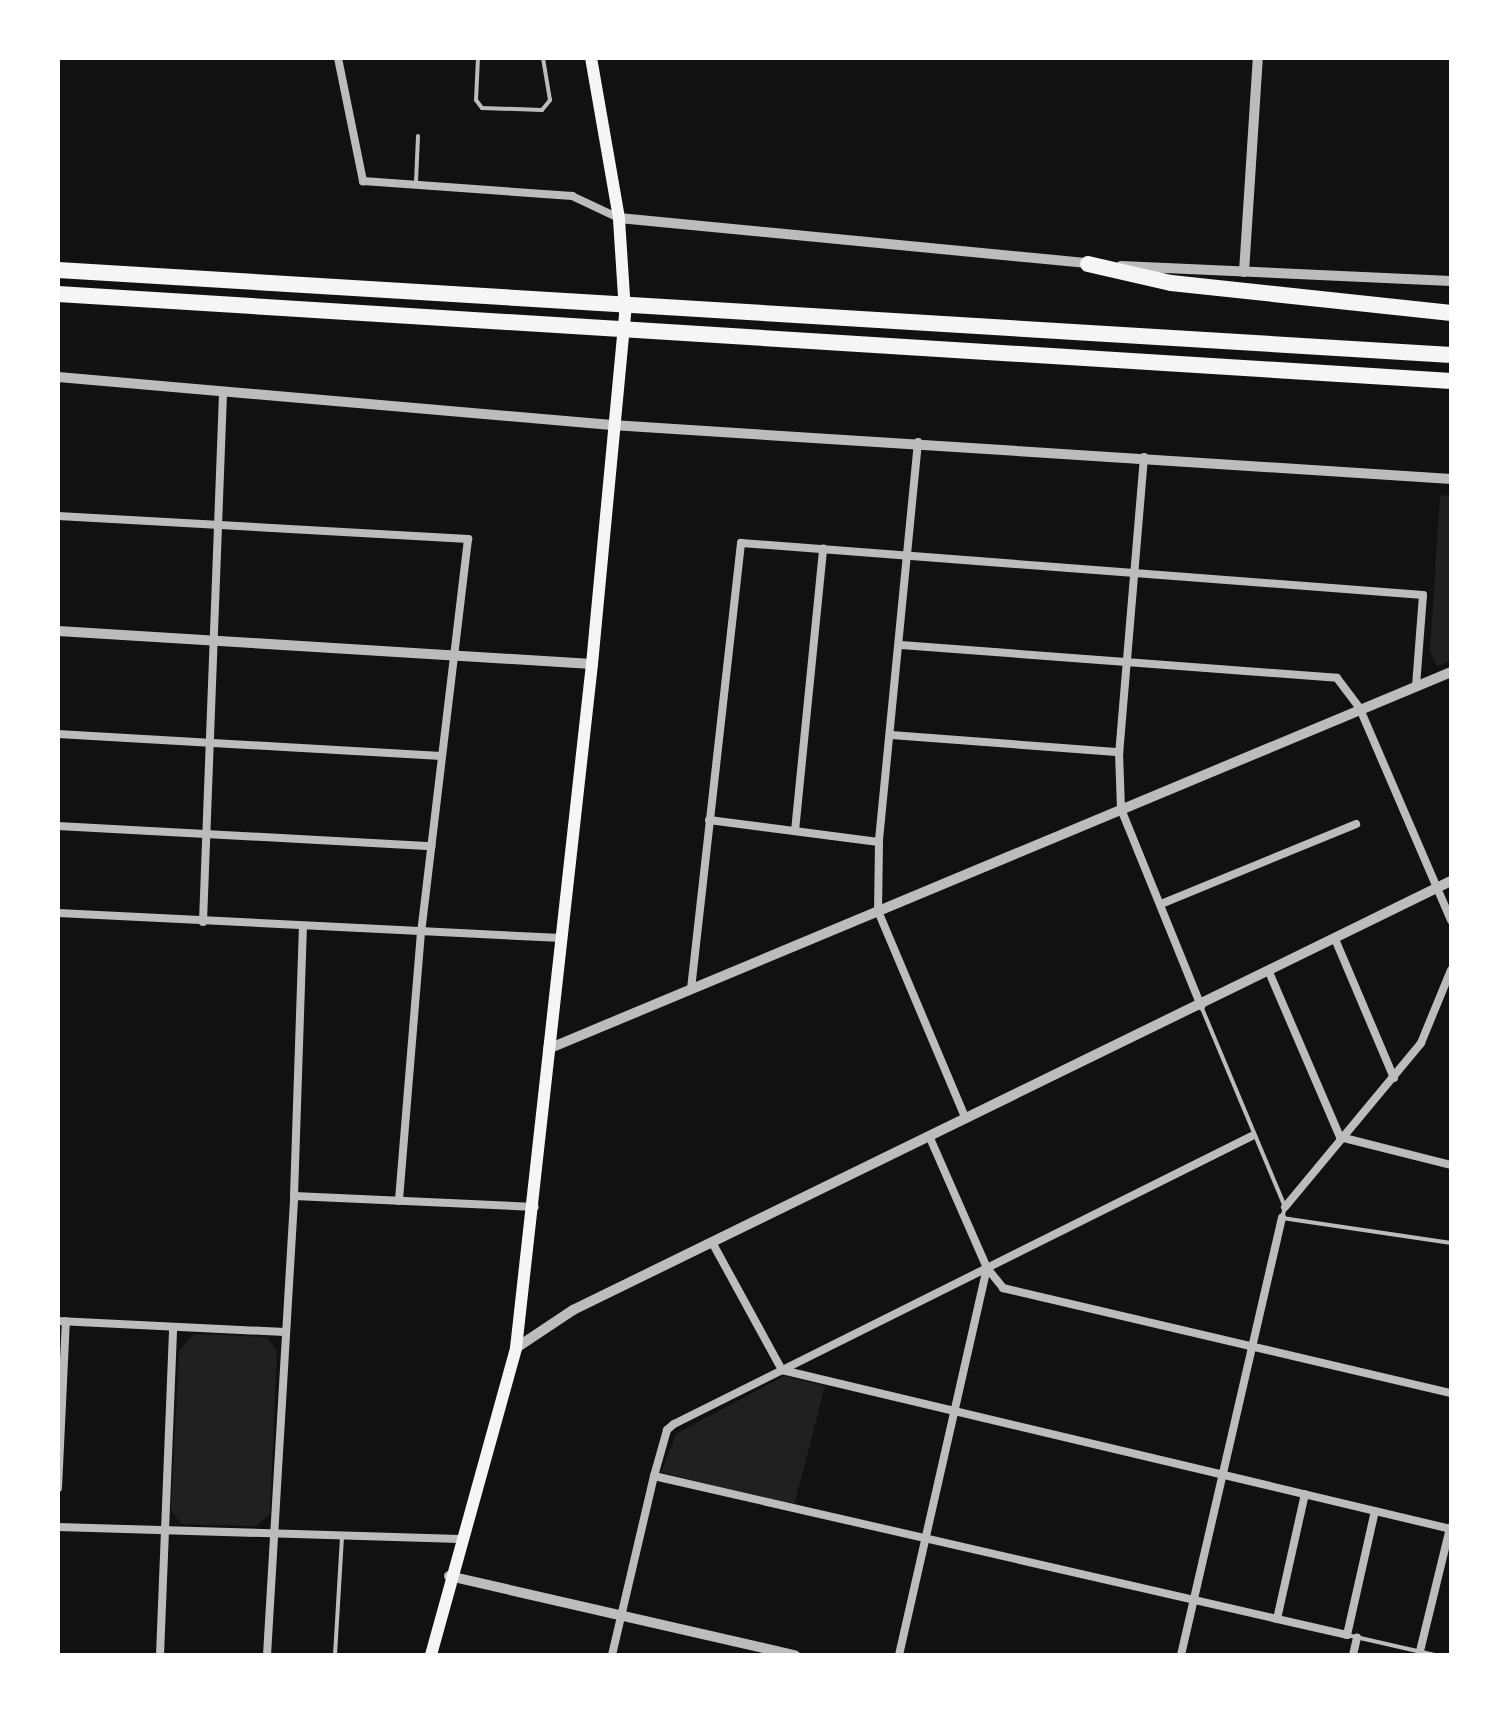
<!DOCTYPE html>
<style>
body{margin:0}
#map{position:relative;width:1509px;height:1713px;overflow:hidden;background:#111;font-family:Ubuntu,sans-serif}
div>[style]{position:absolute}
.green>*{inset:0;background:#202020}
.service>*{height:4px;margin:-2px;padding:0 2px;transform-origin:2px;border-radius:2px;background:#bcbcbc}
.minor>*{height:8px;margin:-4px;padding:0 4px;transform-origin:4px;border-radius:4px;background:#bcbcbc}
.tertiary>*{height:10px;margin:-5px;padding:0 5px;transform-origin:5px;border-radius:5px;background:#bcbcbc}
.secondary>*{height:12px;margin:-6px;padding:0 6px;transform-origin:6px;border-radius:6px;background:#f5f5f5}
.motorway>*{height:16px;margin:-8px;padding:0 8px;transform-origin:8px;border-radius:8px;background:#f5f5f5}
span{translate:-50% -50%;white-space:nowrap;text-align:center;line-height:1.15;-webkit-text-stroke:6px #fff;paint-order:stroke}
.frame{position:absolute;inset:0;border:60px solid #fff;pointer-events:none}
</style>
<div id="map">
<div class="green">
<i style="clip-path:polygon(1440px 495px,1451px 496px,1451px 661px,1437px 666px,1430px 651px)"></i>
<i style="clip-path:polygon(194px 1334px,267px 1337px,277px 1351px,270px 1514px,256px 1526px,181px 1524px,171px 1510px,179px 1351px)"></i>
<i style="clip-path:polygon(784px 1376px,825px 1386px,794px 1506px,661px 1472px,676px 1434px)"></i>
</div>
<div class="service">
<i style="left:478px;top:58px;width:42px;rotate:92.7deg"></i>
<i style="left:476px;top:100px;width:10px;rotate:53deg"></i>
<i style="left:482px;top:108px;width:60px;rotate:1.9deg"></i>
<i style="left:542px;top:110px;width:13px;rotate:-51deg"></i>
<i style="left:550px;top:100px;width:43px;rotate:-99.5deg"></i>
<i style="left:416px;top:182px;width:46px;rotate:-87.5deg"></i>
<i style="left:1201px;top:1006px;width:218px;rotate:67.3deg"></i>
<i style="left:1285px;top:1207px;width:11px;rotate:105deg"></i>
<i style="left:1282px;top:1218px;width:171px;rotate:8.4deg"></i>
<i style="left:1347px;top:1635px;width:90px;rotate:12.8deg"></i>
<i style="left:335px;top:1655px;width:119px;rotate:-86.6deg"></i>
</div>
<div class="minor">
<i style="left:338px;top:58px;width:126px;rotate:78.5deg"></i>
<i style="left:363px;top:181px;width:210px;rotate:4.1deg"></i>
<i style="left:572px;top:196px;width:52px;rotate:25.1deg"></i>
<i style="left:918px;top:442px;width:402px;rotate:95.6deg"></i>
<i style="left:879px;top:842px;width:69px;rotate:90.8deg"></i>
<i style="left:878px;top:911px;width:226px;rotate:67.1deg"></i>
<i style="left:1144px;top:457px;width:296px;rotate:94.8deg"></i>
<i style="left:1119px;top:752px;width:57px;rotate:88deg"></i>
<i style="left:1121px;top:809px;width:213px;rotate:67.9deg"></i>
<i style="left:58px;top:516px;width:411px;rotate:3.2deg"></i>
<i style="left:468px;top:539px;width:396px;rotate:96.8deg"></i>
<i style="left:421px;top:932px;width:270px;rotate:94.7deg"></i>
<i style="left:901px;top:645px;width:437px;rotate:4.3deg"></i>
<i style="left:1337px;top:678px;width:39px;rotate:53deg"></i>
<i style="left:1360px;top:709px;width:230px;rotate:66.7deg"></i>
<i style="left:58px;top:734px;width:384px;rotate:3.3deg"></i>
<i style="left:891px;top:735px;width:229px;rotate:4.3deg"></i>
<i style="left:709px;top:820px;width:171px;rotate:7.4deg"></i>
<i style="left:58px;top:826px;width:374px;rotate:3.1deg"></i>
<i style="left:795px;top:831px;width:284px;rotate:-84.3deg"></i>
<i style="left:1161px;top:904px;width:211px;rotate:-22.3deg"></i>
<i style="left:58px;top:913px;width:504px;rotate:2.85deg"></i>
<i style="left:203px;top:922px;width:528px;rotate:-87.83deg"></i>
<i style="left:1335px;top:939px;width:151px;rotate:67deg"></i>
<i style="left:1269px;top:972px;width:180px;rotate:66.7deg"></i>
<i style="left:691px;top:989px;width:449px;rotate:-83.6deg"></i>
<i style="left:741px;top:543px;width:684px;rotate:4.36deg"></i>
<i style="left:1423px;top:595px;width:92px;rotate:94.4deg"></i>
<i style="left:1340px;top:1137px;width:114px;rotate:14.2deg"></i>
<i style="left:930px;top:1138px;width:142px;rotate:66.3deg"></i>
<i style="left:987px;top:1268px;width:26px;rotate:51deg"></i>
<i style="left:1003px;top:1288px;width:460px;rotate:13.2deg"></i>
<i style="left:294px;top:1196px;width:241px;rotate:2.6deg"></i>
<i style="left:1285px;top:1207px;width:213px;rotate:-50.3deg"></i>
<i style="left:1421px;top:1043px;width:79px;rotate:-67.7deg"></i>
<i style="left:713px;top:1244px;width:144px;rotate:61.3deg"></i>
<i style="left:782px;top:1370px;width:688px;rotate:13.37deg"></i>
<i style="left:58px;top:1321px;width:227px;rotate:2.8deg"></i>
<i style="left:654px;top:1476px;width:711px;rotate:12.92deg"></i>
<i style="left:1347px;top:1635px;width:127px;rotate:-77.3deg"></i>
<i style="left:58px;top:1488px;width:167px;rotate:-87.3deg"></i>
<i style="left:58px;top:1527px;width:402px;rotate:1.7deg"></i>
<i style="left:1277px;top:1619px;width:128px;rotate:-77.4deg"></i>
<i style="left:1420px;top:1651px;width:127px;rotate:-76.3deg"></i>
<i style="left:160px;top:1655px;width:328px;rotate:-87.7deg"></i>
<i style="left:267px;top:1655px;width:460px;rotate:-86.6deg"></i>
<i style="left:294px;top:1196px;width:268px;rotate:-88.1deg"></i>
<i style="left:612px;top:1655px;width:184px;rotate:-76.8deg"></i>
<i style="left:654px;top:1476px;width:48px;rotate:-74.2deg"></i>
<i style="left:667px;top:1430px;width:9px;rotate:-41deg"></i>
<i style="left:674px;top:1424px;width:646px;rotate:-26.49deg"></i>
<i style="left:899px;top:1655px;width:397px;rotate:-77.2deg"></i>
<i style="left:1181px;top:1655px;width:449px;rotate:-77deg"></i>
<i style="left:1353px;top:1655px;width:18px;rotate:-77deg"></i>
</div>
<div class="tertiary">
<i style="left:619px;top:218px;width:476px;rotate:5.5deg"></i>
<i style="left:1121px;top:266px;width:330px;rotate:2.6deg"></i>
<i style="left:1244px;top:272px;width:214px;rotate:-86.3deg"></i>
<i style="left:58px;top:377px;width:556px;rotate:4.95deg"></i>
<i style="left:612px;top:425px;width:841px;rotate:3.68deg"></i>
<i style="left:58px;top:631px;width:535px;rotate:3.54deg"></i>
<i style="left:548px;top:1049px;width:979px;rotate:-22.66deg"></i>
<i style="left:516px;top:1348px;width:69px;rotate:-33.7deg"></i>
<i style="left:573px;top:1310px;width:977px;rotate:-26.04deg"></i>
<i style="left:449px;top:1576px;width:355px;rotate:12.9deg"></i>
</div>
<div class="secondary">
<i style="left:431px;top:1655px;width:319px;rotate:-74.5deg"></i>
<i style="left:516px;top:1348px;width:688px;rotate:-83.66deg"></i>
<i style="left:592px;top:664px;width:354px;rotate:-84.6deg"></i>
<i style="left:625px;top:312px;width:94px;rotate:-93.7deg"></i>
<i style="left:619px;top:218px;width:162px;rotate:-99.9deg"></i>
</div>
<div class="motorway">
<i style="left:1088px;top:264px;width:85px;rotate:12.9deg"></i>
<i style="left:1171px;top:283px;width:282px;rotate:6.1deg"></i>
<i style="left:58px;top:270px;width:1396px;rotate:3.49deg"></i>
<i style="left:58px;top:294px;width:1396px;rotate:3.57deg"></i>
</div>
<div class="frame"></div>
</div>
